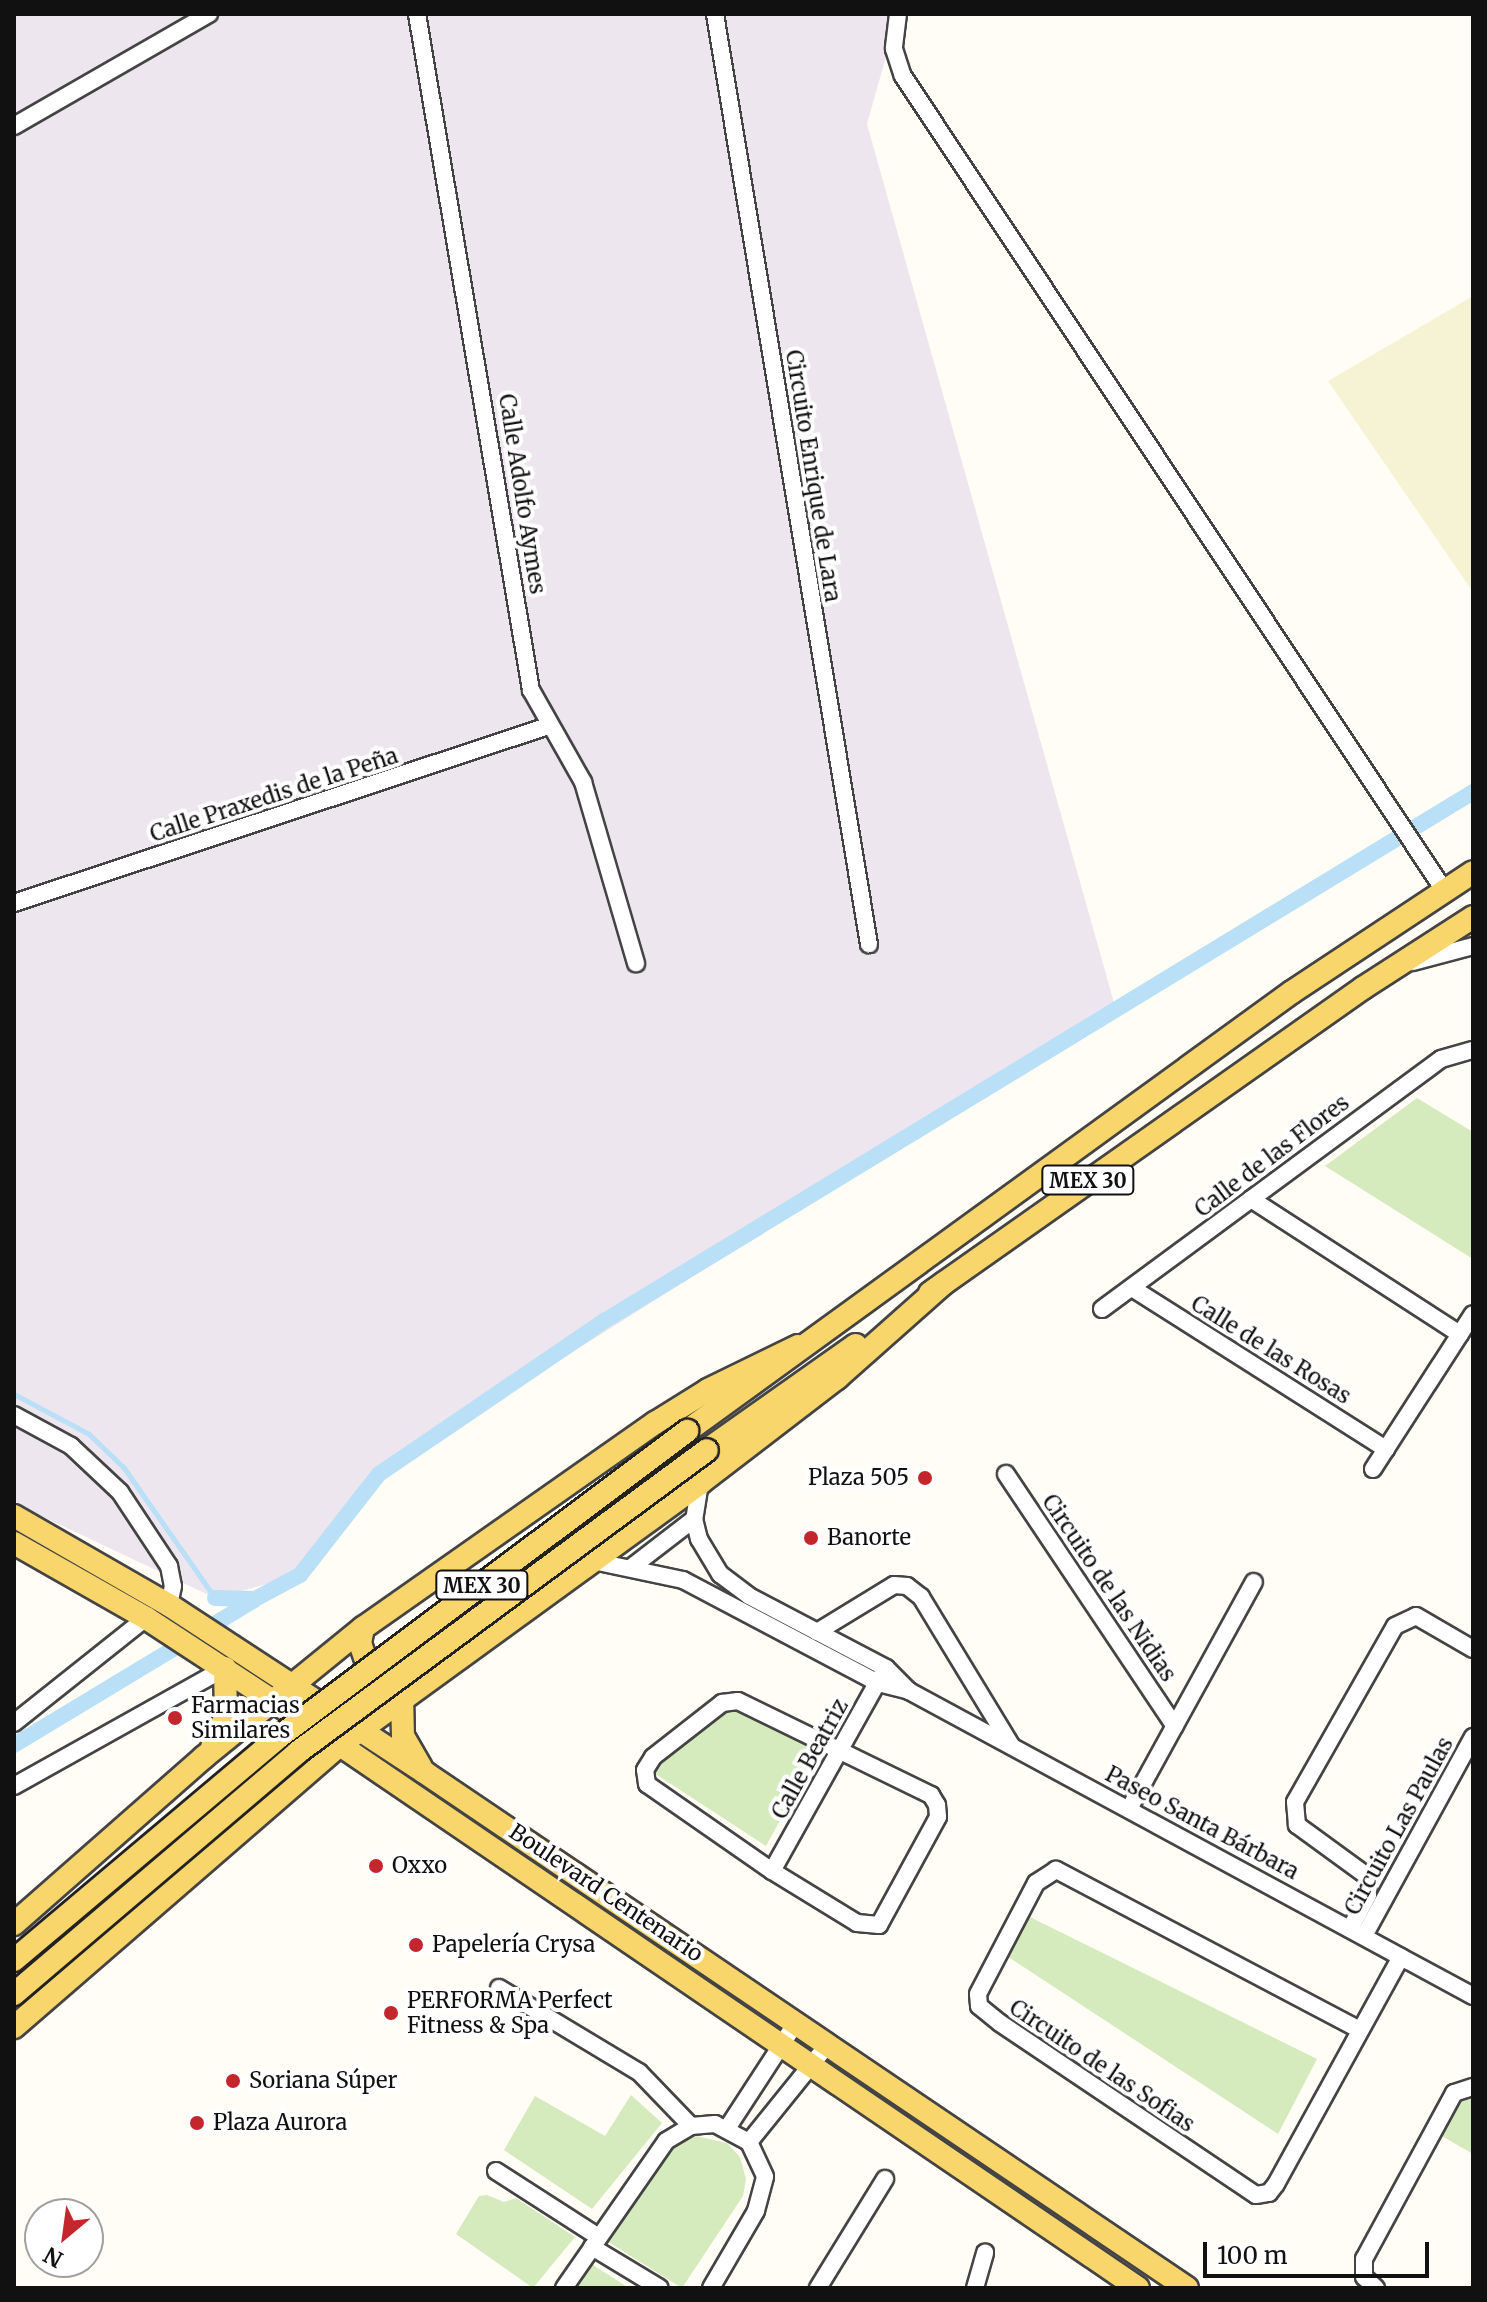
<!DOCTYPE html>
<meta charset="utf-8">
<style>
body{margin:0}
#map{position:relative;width:1487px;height:2302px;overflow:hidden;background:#fffdf5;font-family:Merriweather,serif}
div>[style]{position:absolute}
.industrial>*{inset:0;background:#eee6ef}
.farmland>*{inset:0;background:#f6f3d4}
.green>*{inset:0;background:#d5ebbd}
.stream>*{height:5px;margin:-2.5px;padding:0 2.5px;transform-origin:2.5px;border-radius:2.5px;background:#b9e0f7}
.canal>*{height:16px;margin:-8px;padding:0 8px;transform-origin:8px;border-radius:8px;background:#b9e0f7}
.roads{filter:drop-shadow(2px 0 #444) drop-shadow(-2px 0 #444) drop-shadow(0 2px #444) drop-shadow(0 -2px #444)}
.minor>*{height:16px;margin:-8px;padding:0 8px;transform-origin:8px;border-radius:8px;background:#fff}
.major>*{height:22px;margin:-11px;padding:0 11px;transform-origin:11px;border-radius:11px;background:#f9d66b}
.bridges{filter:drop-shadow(2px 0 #222) drop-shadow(-2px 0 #222) drop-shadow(0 2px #222) drop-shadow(0 -2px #222)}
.major-bridge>*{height:22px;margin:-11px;padding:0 11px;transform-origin:11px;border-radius:11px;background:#f9d66b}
.dots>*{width:22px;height:22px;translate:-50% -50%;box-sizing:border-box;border:4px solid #fff;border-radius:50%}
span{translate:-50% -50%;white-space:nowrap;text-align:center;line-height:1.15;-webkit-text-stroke:8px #fff;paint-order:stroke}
.shield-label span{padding:2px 6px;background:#fff;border:2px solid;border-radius:6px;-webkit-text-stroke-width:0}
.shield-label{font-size:20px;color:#111;font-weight:700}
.street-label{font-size:22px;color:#111}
.poi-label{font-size:22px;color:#111}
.right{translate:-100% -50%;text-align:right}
.left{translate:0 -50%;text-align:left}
.frame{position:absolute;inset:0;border:16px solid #111;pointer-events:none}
.north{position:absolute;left:24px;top:2198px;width:80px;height:80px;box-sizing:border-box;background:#fff;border:2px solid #a0a0a0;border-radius:50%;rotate:209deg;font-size:22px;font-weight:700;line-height:32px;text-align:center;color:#111}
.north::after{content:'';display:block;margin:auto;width:28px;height:36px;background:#c4262e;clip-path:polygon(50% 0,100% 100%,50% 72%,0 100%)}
.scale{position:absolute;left:1203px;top:2242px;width:226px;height:36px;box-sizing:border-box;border:4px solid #111;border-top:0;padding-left:10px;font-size:24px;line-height:28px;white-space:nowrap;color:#111;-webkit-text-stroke:6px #fff;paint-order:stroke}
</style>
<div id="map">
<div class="industrial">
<i style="clip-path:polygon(14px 14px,898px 14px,867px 124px,1116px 1010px,379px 1474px,300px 1575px,215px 1598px,14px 1503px)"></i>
</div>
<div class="farmland">
<i style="clip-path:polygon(1473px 296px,1473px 592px,1328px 381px)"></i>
</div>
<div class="green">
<i style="clip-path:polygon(1417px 1098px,1473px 1132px,1473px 1259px,1325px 1166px)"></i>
<i style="clip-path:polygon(739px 1708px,819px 1750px,766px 1846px,654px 1773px,659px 1760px,722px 1713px)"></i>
<i style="clip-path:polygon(1028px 1916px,1317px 2059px,1278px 2134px,1007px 1956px)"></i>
<i style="clip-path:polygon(631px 2095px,662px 2123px,592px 2209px,504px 2150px,535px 2096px,605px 2136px)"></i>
<i style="clip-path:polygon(1462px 2095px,1473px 2096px,1473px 2154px,1440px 2135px)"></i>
<i style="clip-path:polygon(692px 2135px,727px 2143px,740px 2157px,746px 2179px,743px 2196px,682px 2288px,605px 2240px,668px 2148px)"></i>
<i style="clip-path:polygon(487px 2195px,504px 2202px,516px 2198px,575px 2237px,533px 2288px,456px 2234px,479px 2196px)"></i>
<i style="clip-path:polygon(590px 2263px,629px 2288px,573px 2288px)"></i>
</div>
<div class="stream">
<i style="left:14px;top:1394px;width:85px;rotate:28.1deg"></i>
<i style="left:89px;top:1434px;width:49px;rotate:44.2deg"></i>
<i style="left:124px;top:1468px;width:159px;rotate:55deg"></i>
</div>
<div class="canal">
<i style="left:215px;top:1598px;width:40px;rotate:1.4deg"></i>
<i style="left:255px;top:1599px;width:51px;rotate:-28.1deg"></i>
<i style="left:300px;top:1575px;width:128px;rotate:-52deg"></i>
<i style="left:379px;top:1474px;width:274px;rotate:-34.2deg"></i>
<i style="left:606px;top:1320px;width:1015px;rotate:-31.34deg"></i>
<i style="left:14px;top:1745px;width:280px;rotate:-31.1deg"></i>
</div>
<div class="roads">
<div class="minor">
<i style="left:417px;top:14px;width:686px;rotate:80.43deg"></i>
<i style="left:531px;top:690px;width:106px;rotate:60.5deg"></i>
<i style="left:583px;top:782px;width:189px;rotate:73.7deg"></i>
<i style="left:715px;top:14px;width:943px;rotate:80.6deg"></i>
<i style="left:898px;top:14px;width:35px;rotate:97deg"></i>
<i style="left:894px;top:49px;width:28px;rotate:72deg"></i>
<i style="left:903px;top:76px;width:977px;rotate:56.39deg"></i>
<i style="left:14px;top:126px;width:225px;rotate:-29.9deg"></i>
<i style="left:14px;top:903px;width:563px;rotate:-18.34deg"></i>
<i style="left:1413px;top:962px;width:62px;rotate:-14.9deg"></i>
<i style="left:1251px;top:1199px;width:249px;rotate:32.9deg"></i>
<i style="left:1132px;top:1288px;width:301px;rotate:32.4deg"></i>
<i style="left:1102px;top:1309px;width:421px;rotate:-36.4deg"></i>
<i style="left:1441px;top:1059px;width:33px;rotate:-16deg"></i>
<i style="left:14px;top:1415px;width:65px;rotate:28.5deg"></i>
<i style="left:71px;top:1446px;width:67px;rotate:43.2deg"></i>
<i style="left:120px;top:1492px;width:89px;rotate:56.5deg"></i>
<i style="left:169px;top:1566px;width:20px;rotate:79deg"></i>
<i style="left:173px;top:1586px;width:19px;rotate:102deg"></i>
<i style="left:1373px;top:1469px;width:184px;rotate:-57.2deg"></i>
<i style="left:1006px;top:1474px;width:303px;rotate:56.2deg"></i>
<i style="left:700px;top:1483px;width:36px;rotate:99deg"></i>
<i style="left:694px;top:1519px;width:21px;rotate:76deg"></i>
<i style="left:699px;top:1539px;width:41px;rotate:59deg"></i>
<i style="left:720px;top:1574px;width:36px;rotate:37deg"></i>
<i style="left:749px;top:1596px;width:155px;rotate:27.7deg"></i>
<i style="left:886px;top:1668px;width:33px;rotate:45deg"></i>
<i style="left:593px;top:1561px;width:92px;rotate:11.9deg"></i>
<i style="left:683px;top:1580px;width:221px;rotate:27.8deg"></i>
<i style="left:878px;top:1683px;width:32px;rotate:14deg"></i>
<i style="left:909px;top:1691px;width:641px;rotate:28.4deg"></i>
<i style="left:633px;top:1566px;width:77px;rotate:-37.6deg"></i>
<i style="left:817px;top:1632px;width:90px;rotate:-31.4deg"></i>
<i style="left:894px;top:1585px;width:13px;rotate:4deg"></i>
<i style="left:907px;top:1586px;width:18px;rotate:38deg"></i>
<i style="left:921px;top:1597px;width:173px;rotate:58.7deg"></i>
<i style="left:738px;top:1701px;width:215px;rotate:26deg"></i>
<i style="left:931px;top:1795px;width:12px;rotate:59deg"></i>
<i style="left:937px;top:1805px;width:12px;rotate:85deg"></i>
<i style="left:938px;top:1817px;width:123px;rotate:118.6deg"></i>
<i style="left:879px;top:1925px;width:22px;rotate:-175deg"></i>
<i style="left:857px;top:1923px;width:100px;rotate:-148.5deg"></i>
<i style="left:772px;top:1871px;width:152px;rotate:-145.2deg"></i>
<i style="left:647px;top:1784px;width:14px;rotate:-98deg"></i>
<i style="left:645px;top:1770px;width:15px;rotate:-58deg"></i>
<i style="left:653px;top:1757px;width:88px;rotate:-38deg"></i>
<i style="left:722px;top:1703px;width:16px;rotate:-7deg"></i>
<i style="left:14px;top:1723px;width:169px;rotate:-38.5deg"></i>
<i style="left:14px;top:1786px;width:242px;rotate:-29.2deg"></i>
<i style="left:1129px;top:1809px;width:259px;rotate:-61.2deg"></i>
<i style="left:772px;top:1871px;width:223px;rotate:-60.8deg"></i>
<i style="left:1350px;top:1929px;width:38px;rotate:-62deg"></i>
<i style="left:1368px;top:1895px;width:19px;rotate:-93deg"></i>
<i style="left:1367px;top:1876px;width:87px;rotate:-143.9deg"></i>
<i style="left:1297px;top:1825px;width:23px;rotate:-95deg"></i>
<i style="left:1295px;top:1802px;width:202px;rotate:-60.4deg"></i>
<i style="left:1395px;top:1626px;width:23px;rotate:-25deg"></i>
<i style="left:1416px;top:1616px;width:66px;rotate:30.1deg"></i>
<i style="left:1364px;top:1936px;width:227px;rotate:-61.3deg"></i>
<i style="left:499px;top:1988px;width:163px;rotate:31deg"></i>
<i style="left:639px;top:2072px;width:75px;rotate:46.1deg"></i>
<i style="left:1360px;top:2030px;width:344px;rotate:-152.2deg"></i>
<i style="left:1056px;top:1870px;width:24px;rotate:147deg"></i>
<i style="left:1036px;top:1883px;width:125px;rotate:117.6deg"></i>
<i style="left:978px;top:1994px;width:12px;rotate:85deg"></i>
<i style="left:979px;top:2006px;width:27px;rotate:39deg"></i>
<i style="left:1000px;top:2023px;width:308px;rotate:33.9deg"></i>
<i style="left:1256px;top:2195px;width:13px;rotate:-9deg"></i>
<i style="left:1269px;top:2193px;width:11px;rotate:-52deg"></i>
<i style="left:1276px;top:2184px;width:259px;rotate:-61.2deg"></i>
<i style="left:728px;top:2127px;width:126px;rotate:-56.9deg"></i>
<i style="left:749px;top:2142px;width:127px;rotate:-51.1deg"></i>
<i style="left:496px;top:2171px;width:122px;rotate:32.7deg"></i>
<i style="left:592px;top:2247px;width:79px;rotate:31.1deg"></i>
<i style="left:564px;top:2288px;width:179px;rotate:-55.2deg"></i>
<i style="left:666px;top:2141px;width:29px;rotate:-31deg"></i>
<i style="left:691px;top:2126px;width:24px;rotate:-5deg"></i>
<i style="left:715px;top:2124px;width:38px;rotate:28deg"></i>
<i style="left:749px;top:2142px;width:38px;rotate:65deg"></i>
<i style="left:765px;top:2177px;width:35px;rotate:105deg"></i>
<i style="left:756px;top:2211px;width:89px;rotate:120.3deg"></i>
<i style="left:818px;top:2288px;width:128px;rotate:-58.4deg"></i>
<i style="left:975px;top:2288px;width:37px;rotate:-74deg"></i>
<i style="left:1376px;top:2288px;width:16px;rotate:-137deg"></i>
<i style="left:1364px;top:2277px;width:18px;rotate:-90deg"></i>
<i style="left:1364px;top:2259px;width:189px;rotate:-61.5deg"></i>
<i style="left:1454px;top:2093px;width:20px;rotate:-18deg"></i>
</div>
<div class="major">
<i style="left:930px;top:1293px;width:530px;rotate:-35.16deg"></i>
<i style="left:1363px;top:988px;width:131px;rotate:-32.8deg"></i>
<i style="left:687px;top:1431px;width:747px;rotate:-35.97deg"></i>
<i style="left:1292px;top:992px;width:217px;rotate:-33.5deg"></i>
<i style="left:707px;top:1450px;width:182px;rotate:-35.2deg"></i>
<i style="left:14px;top:1516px;width:179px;rotate:29.9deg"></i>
<i style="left:169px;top:1605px;width:305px;rotate:33.2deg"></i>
<i style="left:424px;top:1772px;width:921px;rotate:34.07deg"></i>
<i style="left:14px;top:1543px;width:152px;rotate:29.6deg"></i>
<i style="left:146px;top:1618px;width:232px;rotate:33.2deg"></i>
<i style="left:340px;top:1745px;width:965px;rotate:34.23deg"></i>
<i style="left:363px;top:1628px;width:15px;rotate:101deg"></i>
<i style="left:360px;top:1643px;width:31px;rotate:71deg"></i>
<i style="left:370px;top:1672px;width:16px;rotate:40deg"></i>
<i style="left:382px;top:1682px;width:24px;rotate:15deg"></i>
<i style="left:402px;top:1696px;width:40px;rotate:88.6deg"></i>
<i style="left:403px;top:1736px;width:36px;rotate:60deg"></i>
<i style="left:212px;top:1747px;width:34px;rotate:-66deg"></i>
<i style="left:226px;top:1716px;width:48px;rotate:-91.2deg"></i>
<i style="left:14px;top:1924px;width:253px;rotate:-41.3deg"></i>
<i style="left:204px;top:1757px;width:205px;rotate:-39.1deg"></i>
<i style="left:363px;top:1628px;width:357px;rotate:-35.1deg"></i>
<i style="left:655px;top:1423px;width:62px;rotate:-31.9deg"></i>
<i style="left:708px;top:1390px;width:100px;rotate:-26.1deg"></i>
<i style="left:14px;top:2027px;width:431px;rotate:-40.9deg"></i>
<i style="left:340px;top:1745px;width:445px;rotate:-36deg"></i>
<i style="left:700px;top:1483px;width:173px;rotate:-37.5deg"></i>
<i style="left:837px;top:1378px;width:142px;rotate:-41.6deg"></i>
</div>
</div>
<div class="bridges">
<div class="major-bridge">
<i style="left:14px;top:1960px;width:343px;rotate:-40.1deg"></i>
<i style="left:276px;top:1739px;width:514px;rotate:-36.85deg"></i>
<i style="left:14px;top:1994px;width:373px;rotate:-40.4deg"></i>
<i style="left:298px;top:1752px;width:508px;rotate:-36.44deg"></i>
</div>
</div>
<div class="dots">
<i style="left:925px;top:1478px;background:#c4262e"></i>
<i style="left:811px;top:1538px;background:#c4262e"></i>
<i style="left:175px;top:1718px;background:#c4262e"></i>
<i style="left:376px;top:1866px;background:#c4262e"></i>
<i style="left:416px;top:1945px;background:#c4262e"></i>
<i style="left:391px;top:2013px;background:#c4262e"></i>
<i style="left:233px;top:2081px;background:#c4262e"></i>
<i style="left:197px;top:2123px;background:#c4262e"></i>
</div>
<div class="shield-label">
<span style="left:1088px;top:1180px">MEX 30</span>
<span style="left:482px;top:1585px">MEX 30</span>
</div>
<div class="street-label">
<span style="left:813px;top:476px;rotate:81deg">Circuito Enrique de Lara</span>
<span style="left:522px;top:494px;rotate:81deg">Calle Adolfo Aymes</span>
<span style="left:274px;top:795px;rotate:-18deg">Calle Praxedis de la Peña</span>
<span style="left:1272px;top:1156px;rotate:-37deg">Calle de las Flores</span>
<span style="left:1271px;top:1350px;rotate:32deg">Calle de las Rosas</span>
<span style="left:1109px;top:1588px;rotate:56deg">Circuito de las Nidias</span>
<span style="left:810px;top:1759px;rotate:-61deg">Calle Beatriz</span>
<span style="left:1202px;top:1823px;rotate:28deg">Paseo Santa Bárbara</span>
<span style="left:1399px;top:1826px;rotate:-61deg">Circuito Las Paulas</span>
<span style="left:606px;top:1893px;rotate:34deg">Boulevard Centenario</span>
<span style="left:1102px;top:2066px;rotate:34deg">Circuito de las Sofias</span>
</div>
<div class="poi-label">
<span class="right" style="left:909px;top:1478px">Plaza 505</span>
<span class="left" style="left:827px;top:1538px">Banorte</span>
<span class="left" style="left:191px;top:1718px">Farmacias<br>Similares</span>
<span class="left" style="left:392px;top:1866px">Oxxo</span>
<span class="left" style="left:432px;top:1945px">Papelería Crysa</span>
<span class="left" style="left:407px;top:2013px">PERFORMA Perfect<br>Fitness &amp; Spa</span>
<span class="left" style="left:249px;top:2081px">Soriana Súper</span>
<span class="left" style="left:213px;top:2123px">Plaza Aurora</span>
</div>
<div class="frame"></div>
<div class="north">N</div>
<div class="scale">100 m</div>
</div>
